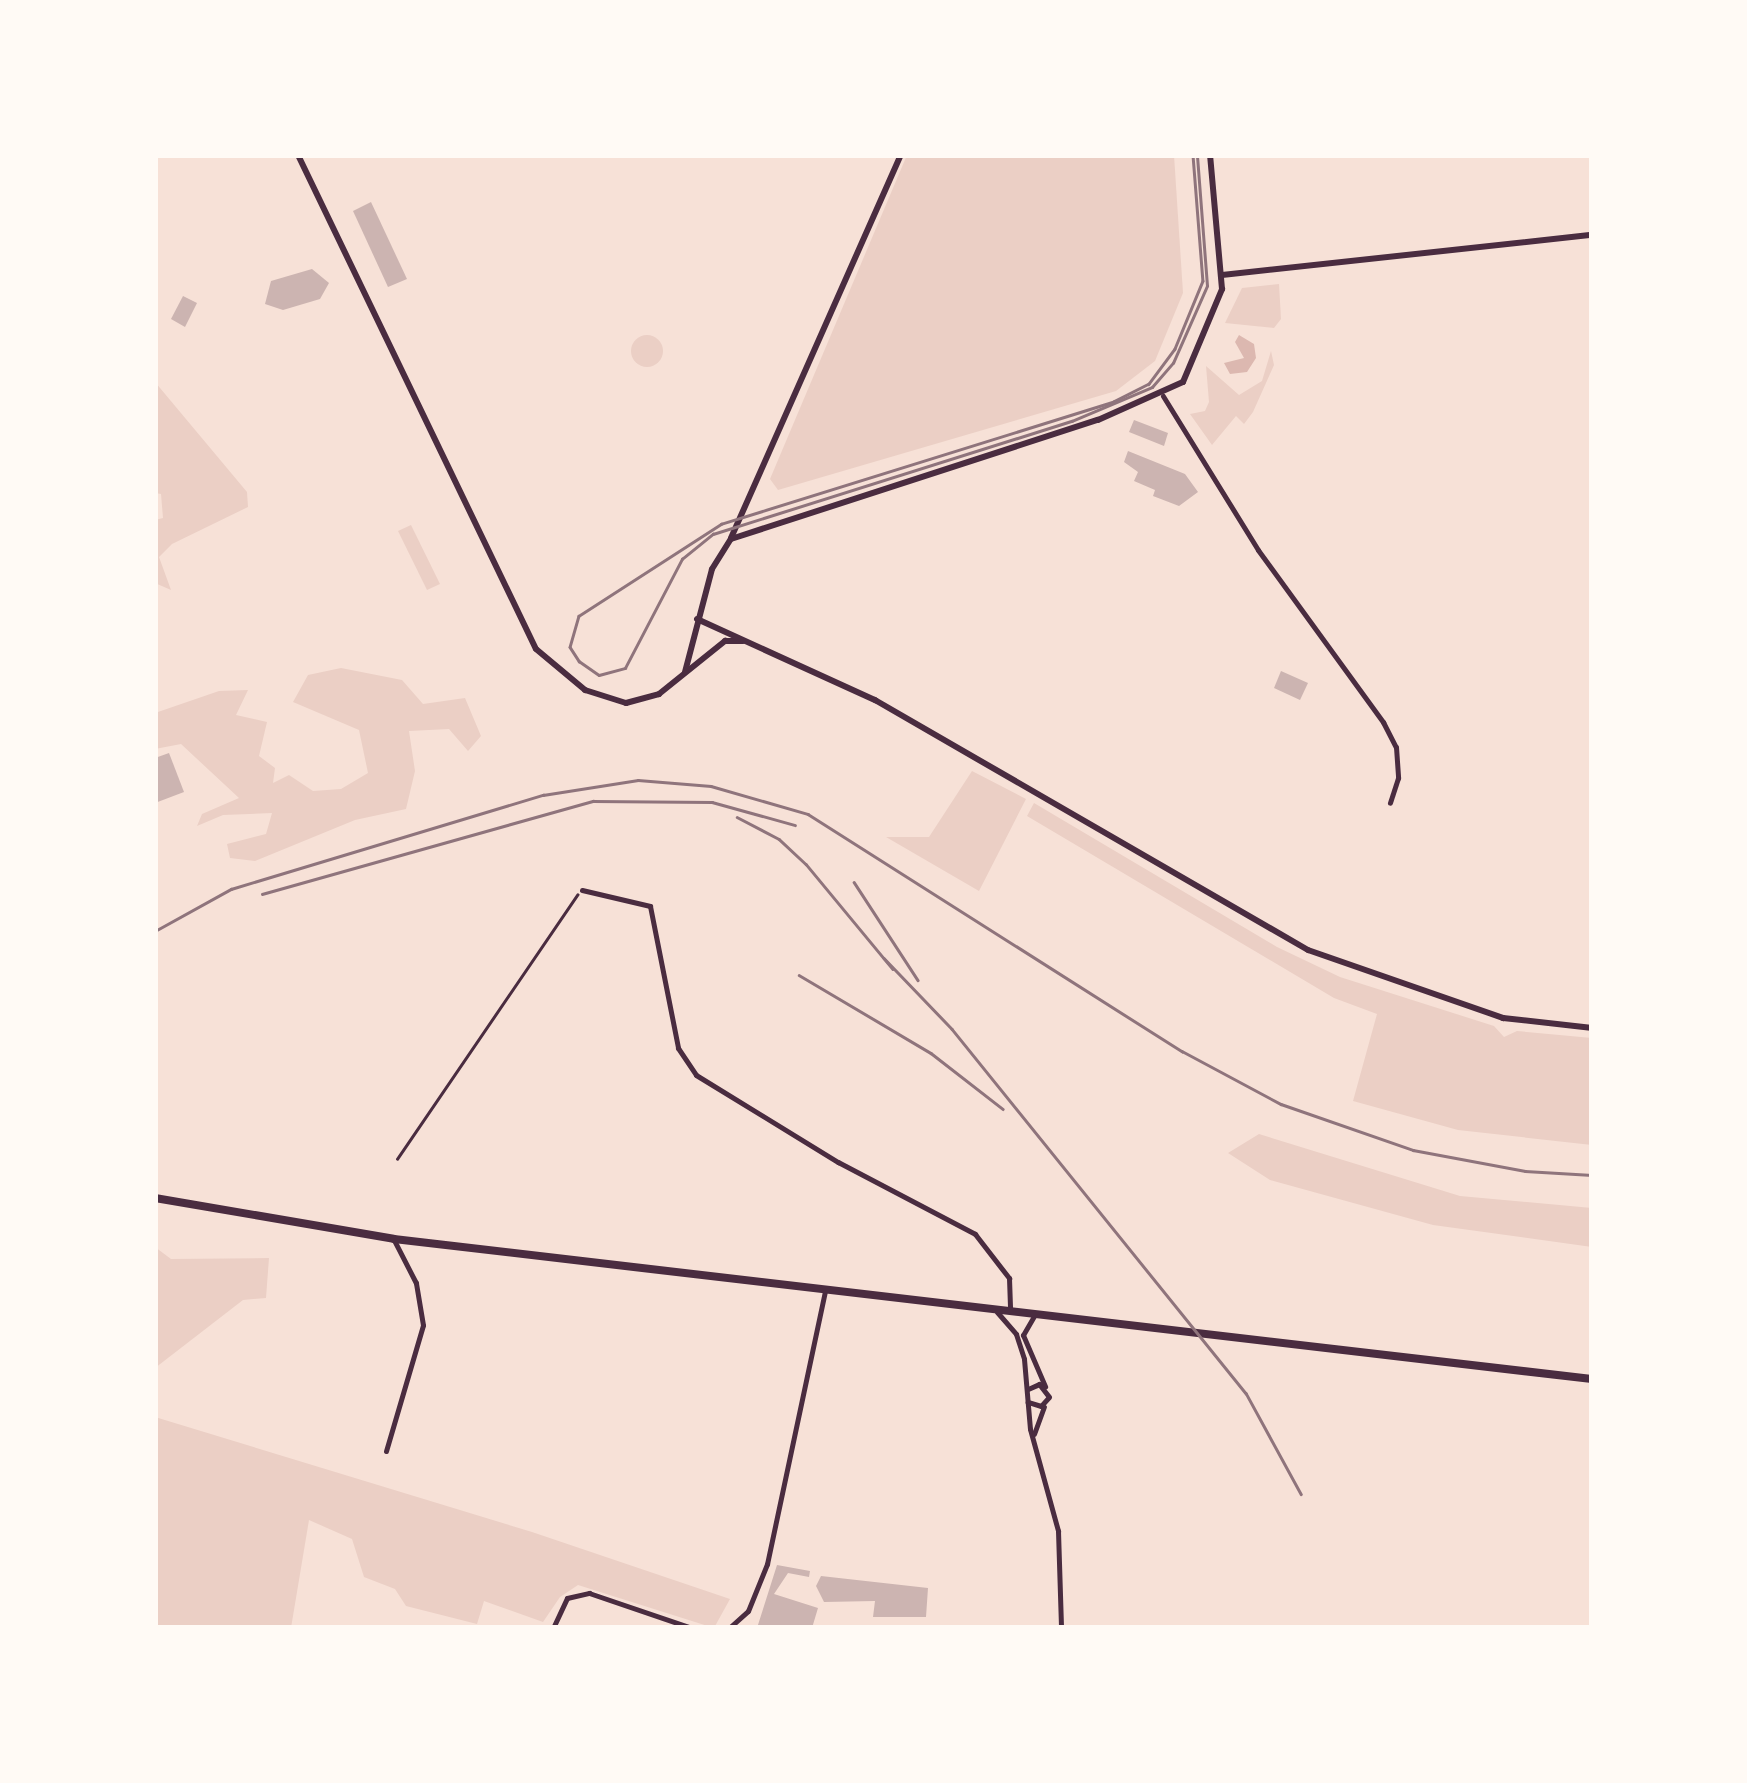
<!DOCTYPE html>
<style>
body{margin:0}
#map{position:relative;width:1747px;height:1783px;overflow:hidden;background:#f7e1d7;font-family:"Fira Sans",sans-serif}
div>[style]{position:absolute}
.green>*{inset:0;background:#ebcfc5}
.round{border-radius:50%}
.water>*{inset:0;background:#dcb8b0}
.building>*{inset:0;background:#ccb4b1}
.path>*{height:2.5px;margin:-1.25px;padding:0 1.25px;transform-origin:1.25px;border-radius:1.25px;background:#4a2c40}
.minor>*{height:5px;margin:-2.5px;padding:0 2.5px;transform-origin:2.5px;border-radius:2.5px;background:#4a2c40}
.tertiary>*{height:6px;margin:-3px;padding:0 3px;transform-origin:3px;border-radius:3px;background:#4a2c40}
.secondary>*{height:8px;margin:-4px;padding:0 4px;transform-origin:4px;border-radius:4px;background:#4a2c40}
.tram>*{height:2.5px;margin:-1.25px;padding:0 1.25px;transform-origin:1.25px;border-radius:1.25px;background:#8f747c}
.rail>*{height:2.5px;margin:-1.25px;padding:0 1.25px;transform-origin:1.25px;border-radius:1.25px;background:#8f747c}
span{translate:-50% -50%;white-space:nowrap;text-align:center;line-height:1.15;-webkit-text-stroke:8px #fffaf5;paint-order:stroke}
.frame{position:absolute;inset:0;border:158px solid #fffaf5;pointer-events:none}
</style>
<div id="map">
<div class="green">
<i style="clip-path:polygon(907px 155px,1174px 155px,1183px 293px,1155px 361px,1116px 391px,778px 490px,770px 479px)"></i>
<i style="clip-path:polygon(1279px 284px,1281px 319px,1274px 328px,1225px 323px,1242px 288px)"></i>
<i class="round" style="left:631px;top:335px;width:32px;height:32px"></i>
<i style="clip-path:polygon(1271px 351px,1274px 365px,1253px 412px,1244px 424px,1236px 416px,1212px 445px,1190px 414px,1205px 411px,1209px 402px,1206px 366px,1239px 395px,1262px 381px)"></i>
<i style="clip-path:polygon(155px 382px,247px 492px,248px 507px,172px 544px,159px 557px,171px 590px,155px 583px,155px 520px,163px 518px,161px 494px,155px 493px)"></i>
<i style="clip-path:polygon(411px 525px,440px 584px,427px 590px,398px 531px)"></i>
<i style="clip-path:polygon(341px 668px,402px 680px,423px 704px,465px 698px,481px 736px,468px 751px,449px 729px,409px 731px,415px 771px,406px 809px,355px 820px,255px 861px,230px 858px,227px 844px,266px 834px,272px 813px,223px 815px,197px 826px,202px 814px,239px 798px,181px 744px,155px 749px,155px 713px,219px 691px,248px 690px,236px 715px,267px 722px,259px 756px,275px 768px,273px 783px,289px 775px,313px 791px,341px 789px,368px 773px,359px 730px,293px 702px,308px 675px)"></i>
<i style="clip-path:polygon(972px 771px,1026px 799px,979px 891px,886px 837px,929px 837px)"></i>
<i style="clip-path:polygon(1034px 803px,1277px 947px,1340px 977px,1494px 1026px,1504px 1037px,1517px 1031px,1592px 1038px,1592px 1145px,1458px 1130px,1353px 1101px,1377px 1014px,1334px 998px,1027px 816px)"></i>
<i style="clip-path:polygon(1259px 1134px,1460px 1196px,1592px 1208px,1592px 1247px,1433px 1225px,1270px 1180px,1228px 1153px)"></i>
<i style="clip-path:polygon(155px 1247px,171px 1259px,269px 1258px,266px 1298px,243px 1300px,155px 1368px)"></i>
<i style="clip-path:polygon(155px 1417px,532px 1532px,730px 1599px,714px 1628px,578px 1585px,560px 1597px,543px 1622px,484px 1601px,477px 1624px,406px 1606px,395px 1589px,364px 1577px,352px 1539px,309px 1520px,291px 1628px,155px 1628px)"></i>
</div>
<div class="water">
<i style="clip-path:polygon(1239px 335px,1254px 344px,1256px 358px,1247px 372px,1230px 374px,1224px 363px,1244px 358px,1235px 342px)"></i>
</div>
<div class="building">
<i style="clip-path:polygon(371px 202px,407px 279px,388px 287px,353px 211px)"></i>
<i style="clip-path:polygon(312px 269px,329px 283px,320px 299px,283px 310px,265px 304px,271px 281px)"></i>
<i style="clip-path:polygon(183px 296px,197px 303px,185px 327px,171px 319px)"></i>
<i style="clip-path:polygon(1134px 420px,1168px 433px,1164px 446px,1129px 432px)"></i>
<i style="clip-path:polygon(1128px 451px,1185px 474px,1198px 492px,1179px 506px,1153px 496px,1155px 490px,1134px 481px,1138px 472px,1124px 462px)"></i>
<i style="clip-path:polygon(1281px 671px,1308px 683px,1300px 700px,1274px 688px)"></i>
<i style="clip-path:polygon(169px 753px,184px 792px,155px 803px,155px 758px)"></i>
<i style="clip-path:polygon(777px 1565px,810px 1571px,809px 1577px,788px 1573px,774px 1594px,818px 1608px,812px 1628px,757px 1628px)"></i>
<i style="clip-path:polygon(821px 1576px,928px 1588px,926px 1617px,873px 1617px,875px 1601px,824px 1602px,816px 1586px)"></i>
</div>
<div class="path">
<i style="left:397px;top:1159px;width:320px;rotate:-55.7deg"></i>
</div>
<div class="minor">
<i style="left:1163px;top:396px;width:181px;rotate:58.3deg"></i>
<i style="left:1258px;top:550px;width:213px;rotate:54deg"></i>
<i style="left:1383px;top:722px;width:28px;rotate:63deg"></i>
<i style="left:1396px;top:747px;width:31px;rotate:86deg"></i>
<i style="left:1398px;top:778px;width:26px;rotate:108deg"></i>
<i style="left:582px;top:890px;width:70px;rotate:13.2deg"></i>
<i style="left:650px;top:906px;width:145px;rotate:78.8deg"></i>
<i style="left:678px;top:1048px;width:32px;rotate:56deg"></i>
<i style="left:696px;top:1075px;width:167px;rotate:31.5deg"></i>
<i style="left:838px;top:1162px;width:155px;rotate:27.7deg"></i>
<i style="left:975px;top:1234px;width:56px;rotate:52.3deg"></i>
<i style="left:1009px;top:1278px;width:34px;rotate:88deg"></i>
<i style="left:997px;top:1312px;width:29px;rotate:49deg"></i>
<i style="left:1016px;top:1334px;width:26px;rotate:72deg"></i>
<i style="left:1024px;top:1359px;width:70px;rotate:85.1deg"></i>
<i style="left:1030px;top:1429px;width:106px;rotate:74.6deg"></i>
<i style="left:1058px;top:1531px;width:97px;rotate:88.2deg"></i>
<i style="left:1034px;top:1316px;width:22px;rotate:120deg"></i>
<i style="left:1023px;top:1335px;width:56px;rotate:66.7deg"></i>
<i style="left:1028px;top:1389px;width:12px;rotate:-24deg"></i>
<i style="left:1039px;top:1384px;width:16px;rotate:52deg"></i>
<i style="left:1049px;top:1397px;width:12px;rotate:132deg"></i>
<i style="left:1041px;top:1406px;width:14px;rotate:-163deg"></i>
<i style="left:1034px;top:1434px;width:29px;rotate:-70deg"></i>
<i style="left:386px;top:1451px;width:131px;rotate:-73.6deg"></i>
<i style="left:423px;top:1325px;width:43px;rotate:-99.5deg"></i>
<i style="left:416px;top:1283px;width:48px;rotate:-117.1deg"></i>
<i style="left:553px;top:1628px;width:33px;rotate:-65deg"></i>
<i style="left:567px;top:1598px;width:23px;rotate:-13deg"></i>
<i style="left:589px;top:1593px;width:109px;rotate:18.8deg"></i>
<i style="left:729px;top:1628px;width:25px;rotate:-42deg"></i>
<i style="left:748px;top:1611px;width:51px;rotate:-68deg"></i>
<i style="left:767px;top:1564px;width:278px;rotate:-78deg"></i>
</div>
<div class="tertiary">
<i style="left:298px;top:155px;width:548px;rotate:64.28deg"></i>
<i style="left:536px;top:649px;width:64px;rotate:39.9deg"></i>
<i style="left:585px;top:690px;width:43px;rotate:17.6deg"></i>
<i style="left:626px;top:703px;width:34px;rotate:-15deg"></i>
<i style="left:659px;top:694px;width:85px;rotate:-38.8deg"></i>
<i style="left:725px;top:641px;width:18px"></i>
<i style="left:1222px;top:275px;width:372px;rotate:-6.2deg"></i>
<i style="left:731px;top:538px;width:419px;rotate:-66.1deg"></i>
<i style="left:697px;top:619px;width:196px;rotate:24.5deg"></i>
<i style="left:875px;top:700px;width:500px;rotate:30deg"></i>
<i style="left:1308px;top:950px;width:207px;rotate:19.2deg"></i>
<i style="left:1503px;top:1018px;width:90px;rotate:6.4deg"></i>
<i style="left:685px;top:672px;width:106px;rotate:-75.3deg"></i>
<i style="left:712px;top:569px;width:36px;rotate:-58deg"></i>
<i style="left:731px;top:539px;width:386px;rotate:-18deg"></i>
<i style="left:1098px;top:420px;width:93px;rotate:-24.1deg"></i>
<i style="left:1183px;top:382px;width:101px;rotate:-67.2deg"></i>
<i style="left:1222px;top:289px;width:135px;rotate:-95.1deg"></i>
</div>
<div class="secondary">
<i style="left:155px;top:1198px;width:242px;rotate:9.7deg"></i>
<i style="left:394px;top:1239px;width:1206px;rotate:6.67deg"></i>
</div>
<div class="tram">
<i style="left:1193px;top:155px;width:126px;rotate:85.5deg"></i>
<i style="left:1203px;top:281px;width:74px;rotate:112.4deg"></i>
<i style="left:1175px;top:349px;width:44px;rotate:126.6deg"></i>
<i style="left:1149px;top:384px;width:39px;rotate:153deg"></i>
<i style="left:1114px;top:402px;width:411px;rotate:162.7deg"></i>
<i style="left:722px;top:524px;width:170px;rotate:147.2deg"></i>
<i style="left:579px;top:616px;width:32px;rotate:106deg"></i>
<i style="left:570px;top:647px;width:17px;rotate:57deg"></i>
<i style="left:579px;top:661px;width:24px;rotate:35deg"></i>
<i style="left:599px;top:675px;width:27px;rotate:-15deg"></i>
<i style="left:625px;top:668px;width:123px;rotate:-62.4deg"></i>
<i style="left:682px;top:559px;width:40px;rotate:-39deg"></i>
<i style="left:713px;top:534px;width:376px;rotate:-17.5deg"></i>
<i style="left:1072px;top:421px;width:87px;rotate:-23deg"></i>
<i style="left:1152px;top:387px;width:32px;rotate:-49deg"></i>
<i style="left:1173px;top:363px;width:84px;rotate:-66.2deg"></i>
<i style="left:1207px;top:286px;width:131px;rotate:-94.4deg"></i>
</div>
<div class="rail">
<i style="left:737px;top:817px;width:47px;rotate:27.6deg"></i>
<i style="left:779px;top:839px;width:37px;rotate:43deg"></i>
<i style="left:806px;top:864px;width:136px;rotate:50.4deg"></i>
<i style="left:854px;top:882px;width:117px;rotate:56.9deg"></i>
<i style="left:262px;top:894px;width:344px;rotate:-15.7deg"></i>
<i style="left:593px;top:801px;width:119px;rotate:0.5deg"></i>
<i style="left:712px;top:802px;width:86px;rotate:15.5deg"></i>
<i style="left:155px;top:931px;width:87px;rotate:-28.9deg"></i>
<i style="left:231px;top:889px;width:326px;rotate:-16.8deg"></i>
<i style="left:543px;top:795px;width:96px;rotate:-9deg"></i>
<i style="left:638px;top:780px;width:73px;rotate:4.7deg"></i>
<i style="left:711px;top:786px;width:101px;rotate:16.1deg"></i>
<i style="left:808px;top:814px;width:443px;rotate:32.4deg"></i>
<i style="left:1182px;top:1051px;width:112px;rotate:28.2deg"></i>
<i style="left:1281px;top:1104px;width:140px;rotate:19.2deg"></i>
<i style="left:1413px;top:1150px;width:114px;rotate:10.6deg"></i>
<i style="left:1525px;top:1171px;width:67px;rotate:3.4deg"></i>
<i style="left:884px;top:958px;width:98px;rotate:46.2deg"></i>
<i style="left:952px;top:1029px;width:468px;rotate:51.1deg"></i>
<i style="left:1246px;top:1393px;width:115px;rotate:61.4deg"></i>
<i style="left:799px;top:975px;width:153px;rotate:30.6deg"></i>
<i style="left:931px;top:1053px;width:91px;rotate:37.9deg"></i>
</div>
<div class="frame"></div>
</div>
